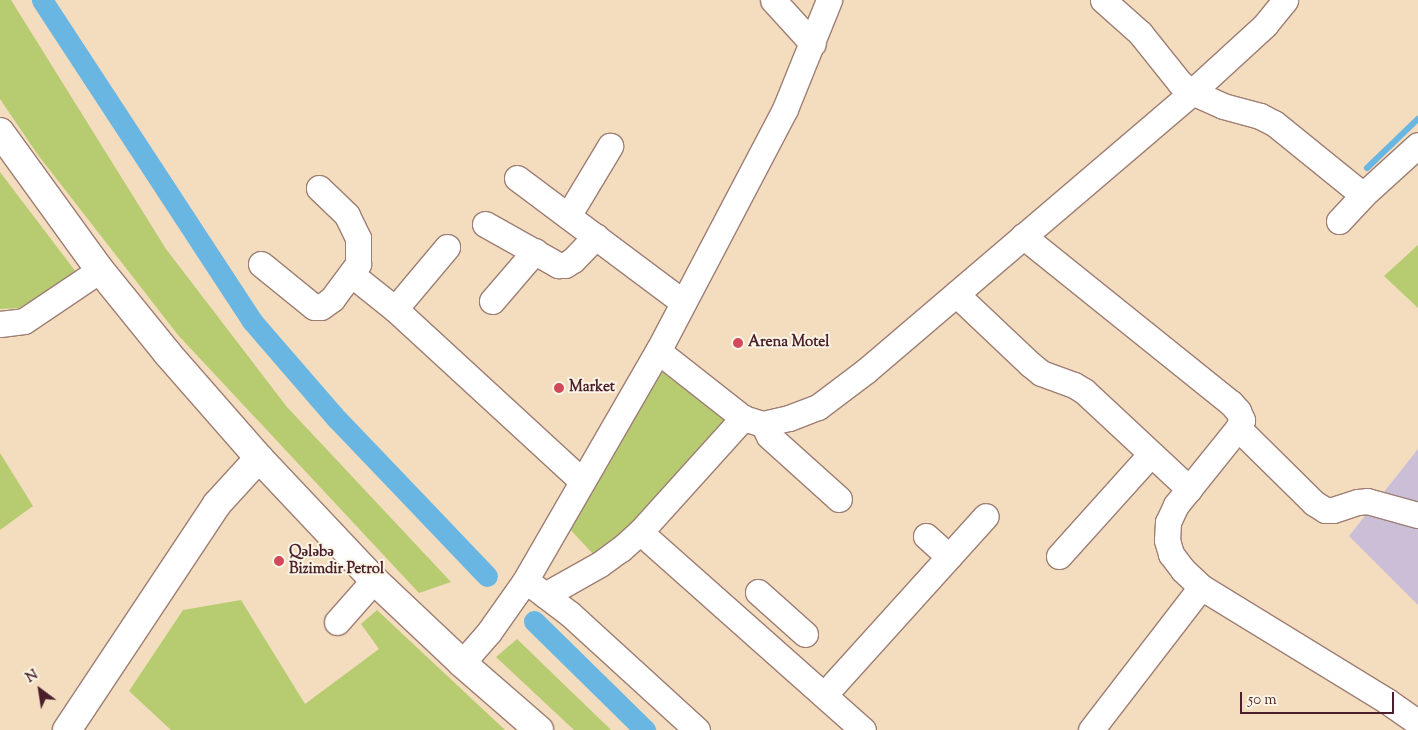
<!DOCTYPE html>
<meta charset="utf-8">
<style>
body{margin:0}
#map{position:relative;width:1418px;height:730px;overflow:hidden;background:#f3ddbe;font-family:"Sorts Mill Goudy",serif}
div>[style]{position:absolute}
.industrial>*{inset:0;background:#cabfd6}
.green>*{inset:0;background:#b7cc71}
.stream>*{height:6px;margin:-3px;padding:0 3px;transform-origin:3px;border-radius:3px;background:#69b6e3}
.canal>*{height:21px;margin:-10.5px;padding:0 10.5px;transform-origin:10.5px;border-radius:10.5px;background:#69b6e3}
.roads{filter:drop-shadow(1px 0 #9e7e74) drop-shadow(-1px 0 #9e7e74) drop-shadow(0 1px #9e7e74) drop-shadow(0 -1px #9e7e74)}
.minor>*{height:25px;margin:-12.5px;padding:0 12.5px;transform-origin:12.5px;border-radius:12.5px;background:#fff}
.major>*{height:28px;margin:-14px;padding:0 14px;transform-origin:14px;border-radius:14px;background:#fff}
.dots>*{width:14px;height:14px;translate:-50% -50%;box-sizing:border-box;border:2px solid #fcf5e5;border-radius:50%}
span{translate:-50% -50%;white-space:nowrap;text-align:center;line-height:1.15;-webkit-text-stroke:4px #fcf5e5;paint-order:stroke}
.poi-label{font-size:15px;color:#4a1f2b;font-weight:700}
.left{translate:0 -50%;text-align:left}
.north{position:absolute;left:15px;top:665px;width:50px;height:50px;-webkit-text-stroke:4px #fcf5e5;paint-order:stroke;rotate:329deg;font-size:14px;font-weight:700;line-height:20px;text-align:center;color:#4a1f2b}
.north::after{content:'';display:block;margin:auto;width:18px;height:22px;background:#4a1f2b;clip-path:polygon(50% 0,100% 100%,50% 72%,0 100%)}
.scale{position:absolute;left:1240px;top:692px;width:154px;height:22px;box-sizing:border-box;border:2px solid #4a1f2b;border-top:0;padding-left:6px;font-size:15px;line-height:18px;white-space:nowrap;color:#4a1f2b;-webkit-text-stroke:4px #fcf5e5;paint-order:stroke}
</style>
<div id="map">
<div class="industrial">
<i style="clip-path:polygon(1418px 449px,1418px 605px,1349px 536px)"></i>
</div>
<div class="green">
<i style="clip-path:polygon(0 0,11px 0,166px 249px,287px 407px,451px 582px,419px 593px,178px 335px,38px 155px,0 99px)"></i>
<i style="clip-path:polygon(0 172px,76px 272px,51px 292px,19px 308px,0 309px)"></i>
<i style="clip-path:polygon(1418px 245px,1418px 308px,1384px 276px)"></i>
<i style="clip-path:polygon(661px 371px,725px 420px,634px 525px,594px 555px,566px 525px)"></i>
<i style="clip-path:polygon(0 453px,33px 506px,0 530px)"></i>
<i style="clip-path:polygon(241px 600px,305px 704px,379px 649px,361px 624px,377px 610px,505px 730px,171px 730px,129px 691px,183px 610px)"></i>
<i style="clip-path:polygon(517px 639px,607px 726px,611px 730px,574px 730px,496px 657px)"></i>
</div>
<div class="stream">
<i style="left:1367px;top:168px;width:71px;rotate:-43.9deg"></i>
</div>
<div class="canal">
<i style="left:42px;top:0;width:384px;rotate:56.8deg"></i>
<i style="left:252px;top:321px;width:130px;rotate:49.1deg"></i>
<i style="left:337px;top:419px;width:217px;rotate:46.3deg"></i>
<i style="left:534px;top:621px;width:156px;rotate:44.5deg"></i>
</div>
<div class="roads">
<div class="minor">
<i style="left:773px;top:0;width:59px;rotate:47.7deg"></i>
<i style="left:1103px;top:0;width:50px;rotate:41.7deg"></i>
<i style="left:1140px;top:33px;width:64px;rotate:51.3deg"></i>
<i style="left:1180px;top:83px;width:15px;rotate:37deg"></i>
<i style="left:1192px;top:92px;width:34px;rotate:24deg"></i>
<i style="left:1223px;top:106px;width:38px;rotate:15deg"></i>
<i style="left:1260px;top:116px;width:16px;rotate:27deg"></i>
<i style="left:1274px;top:123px;width:114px;rotate:39deg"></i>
<i style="left:517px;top:178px;width:207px;rotate:36.8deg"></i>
<i style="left:568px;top:216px;width:82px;rotate:-59deg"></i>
<i style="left:1339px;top:221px;width:35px;rotate:-47deg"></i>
<i style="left:1363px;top:195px;width:74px;rotate:-42.3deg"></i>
<i style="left:485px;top:224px;width:84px;rotate:29.3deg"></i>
<i style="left:558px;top:265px;width:7px"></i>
<i style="left:565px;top:265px;width:9px;rotate:-32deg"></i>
<i style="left:573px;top:260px;width:33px;rotate:-46deg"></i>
<i style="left:1023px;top:236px;width:267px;rotate:38.8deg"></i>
<i style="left:1231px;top:403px;width:11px;rotate:49deg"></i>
<i style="left:1238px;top:411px;width:10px;rotate:66deg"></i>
<i style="left:1242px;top:420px;width:9px;rotate:117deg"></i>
<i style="left:1238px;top:428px;width:99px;rotate:128.8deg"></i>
<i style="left:1176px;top:505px;width:19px;rotate:115deg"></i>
<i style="left:1168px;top:522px;width:18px;rotate:93deg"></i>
<i style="left:1167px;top:540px;width:15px;rotate:74deg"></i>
<i style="left:1171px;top:554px;width:20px;rotate:53deg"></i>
<i style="left:1183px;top:570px;width:25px;rotate:43deg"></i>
<i style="left:1201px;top:587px;width:218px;rotate:31.5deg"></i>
<i style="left:1387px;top:701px;width:38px;rotate:35deg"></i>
<i style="left:261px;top:264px;width:68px;rotate:39.1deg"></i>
<i style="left:314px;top:307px;width:7px"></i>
<i style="left:321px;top:307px;width:14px;rotate:-36deg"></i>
<i style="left:332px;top:299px;width:44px;rotate:-53.4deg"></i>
<i style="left:358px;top:264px;width:26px;rotate:-90deg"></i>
<i style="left:358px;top:238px;width:25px;rotate:-116deg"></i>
<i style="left:347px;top:215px;width:39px;rotate:-136deg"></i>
<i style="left:351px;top:274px;width:56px;rotate:38.5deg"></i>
<i style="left:395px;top:309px;width:254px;rotate:42.6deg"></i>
<i style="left:956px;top:294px;width:102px;rotate:43.4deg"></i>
<i style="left:1030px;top:364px;width:14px;rotate:39deg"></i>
<i style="left:1041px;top:373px;width:35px;rotate:20deg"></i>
<i style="left:1074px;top:385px;width:12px;rotate:31deg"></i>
<i style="left:1084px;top:391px;width:144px;rotate:43deg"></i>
<i style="left:492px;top:301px;width:66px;rotate:-49.3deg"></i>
<i style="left:395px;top:309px;width:81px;rotate:-50deg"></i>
<i style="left:0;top:324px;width:24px;rotate:-7deg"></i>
<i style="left:24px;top:321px;width:92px;rotate:-33.9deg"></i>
<i style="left:658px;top:351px;width:108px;rotate:38.2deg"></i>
<i style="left:743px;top:418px;width:21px;rotate:17deg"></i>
<i style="left:763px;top:424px;width:27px;rotate:-13deg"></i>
<i style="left:789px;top:418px;width:31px;rotate:-21deg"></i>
<i style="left:818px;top:407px;width:61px;rotate:-37.1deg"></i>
<i style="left:867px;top:370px;width:428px;rotate:-40.5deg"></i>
<i style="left:1192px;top:92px;width:99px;rotate:-42.5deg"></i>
<i style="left:1265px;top:25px;width:32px;rotate:-51deg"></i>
<i style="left:763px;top:424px;width:13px;rotate:63deg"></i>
<i style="left:769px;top:436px;width:94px;rotate:42deg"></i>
<i style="left:1238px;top:428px;width:107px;rotate:44.6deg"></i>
<i style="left:1314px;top:503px;width:13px;rotate:32deg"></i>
<i style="left:1325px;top:510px;width:8px"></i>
<i style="left:1333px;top:510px;width:26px;rotate:-18deg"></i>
<i style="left:1358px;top:502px;width:9px;rotate:-6deg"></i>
<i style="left:1367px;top:501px;width:53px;rotate:15.4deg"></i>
<i style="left:640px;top:532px;width:298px;rotate:41.6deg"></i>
<i style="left:926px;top:536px;width:31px;rotate:42deg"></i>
<i style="left:1059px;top:556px;width:137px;rotate:-48deg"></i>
<i style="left:533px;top:586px;width:46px;rotate:37.1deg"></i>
<i style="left:570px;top:614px;width:172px;rotate:42.4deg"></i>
<i style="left:758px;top:592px;width:63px;rotate:41.8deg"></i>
<i style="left:545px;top:595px;width:63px;rotate:-29.4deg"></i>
<i style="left:600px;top:564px;width:26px;rotate:-36deg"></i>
<i style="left:621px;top:549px;width:25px;rotate:-42deg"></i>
<i style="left:640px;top:532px;width:154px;rotate:-47.9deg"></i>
<i style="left:337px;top:622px;width:56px;rotate:-48.6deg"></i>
<i style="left:462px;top:663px;width:41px;rotate:-48.9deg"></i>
<i style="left:489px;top:632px;width:62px;rotate:-54.8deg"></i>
<i style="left:525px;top:581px;width:266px;rotate:-60deg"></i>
<i style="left:658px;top:351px;width:273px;rotate:-62.3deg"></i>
<i style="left:785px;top:109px;width:118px;rotate:-68deg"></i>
<i style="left:824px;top:695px;width:241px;rotate:-47.9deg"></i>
<i style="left:1091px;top:730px;width:180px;rotate:-52.4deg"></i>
</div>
<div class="major">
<i style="left:0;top:132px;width:170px;rotate:54.1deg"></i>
<i style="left:100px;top:270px;width:108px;rotate:51deg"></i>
<i style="left:168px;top:354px;width:138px;rotate:48.8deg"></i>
<i style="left:259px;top:458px;width:168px;rotate:46.7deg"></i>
<i style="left:374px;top:580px;width:121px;rotate:43.3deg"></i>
<i style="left:462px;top:663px;width:102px;rotate:41deg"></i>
<i style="left:67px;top:730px;width:271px;rotate:-56.4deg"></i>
<i style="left:217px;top:504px;width:62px;rotate:-47.6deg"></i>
</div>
</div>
<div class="dots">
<i style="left:738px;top:343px;background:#d1495b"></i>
<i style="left:559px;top:388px;background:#d1495b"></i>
<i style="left:279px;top:561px;background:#d1495b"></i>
</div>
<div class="poi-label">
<span class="left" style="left:748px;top:343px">Arena Motel</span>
<span class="left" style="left:569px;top:388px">Market</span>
<span class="left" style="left:289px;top:561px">Qələbə<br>Bizimdir Petrol</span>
</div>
<div class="north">N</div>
<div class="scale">50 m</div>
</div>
